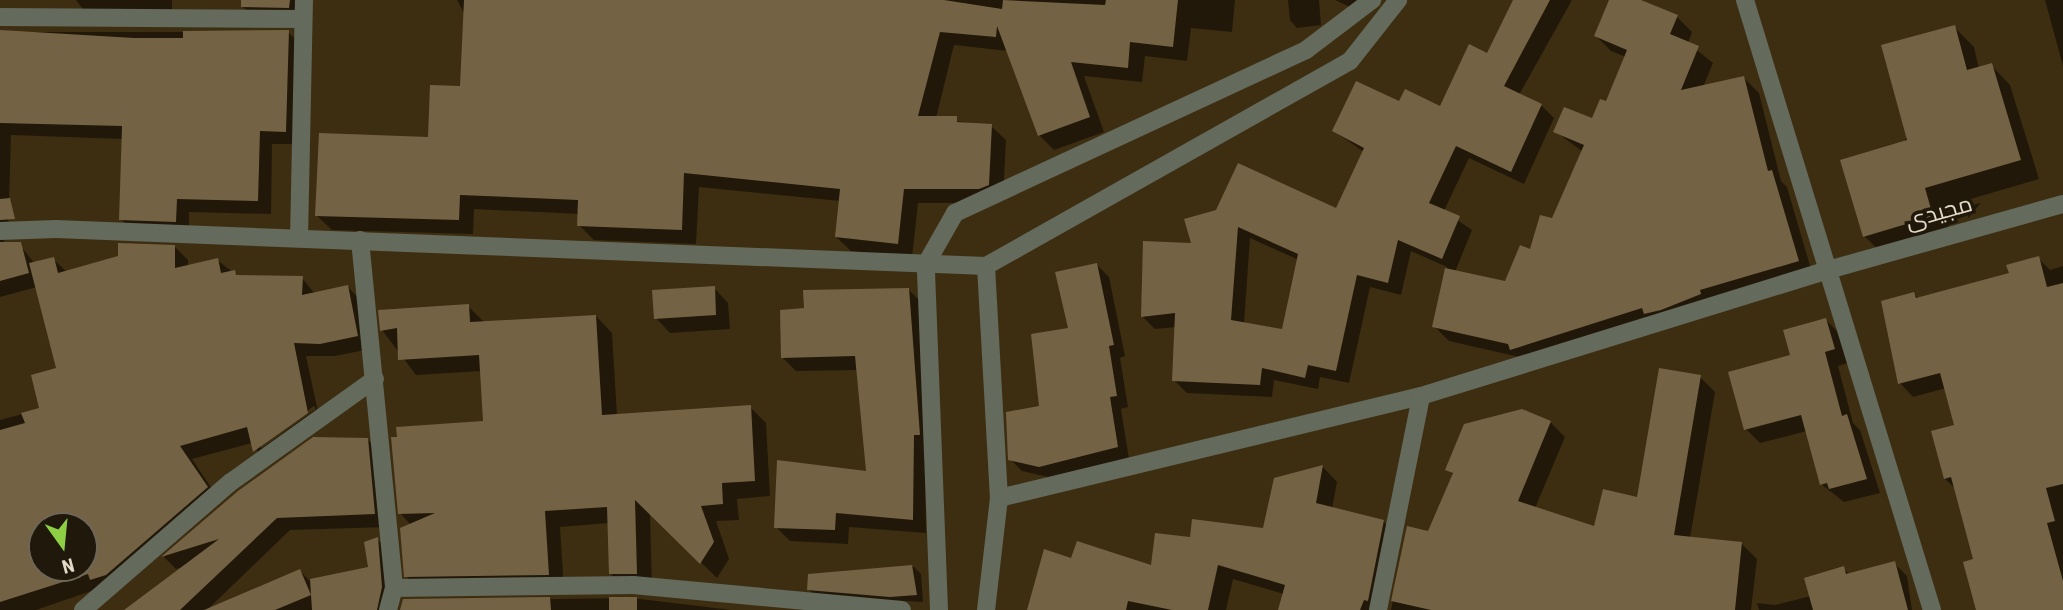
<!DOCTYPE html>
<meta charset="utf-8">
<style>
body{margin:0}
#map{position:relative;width:2063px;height:610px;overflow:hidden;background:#3e2e11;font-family:"Roboto Condensed",Cairo,sans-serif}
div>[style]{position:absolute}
.shadow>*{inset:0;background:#0007}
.building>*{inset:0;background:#746244}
.minor>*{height:18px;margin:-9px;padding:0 9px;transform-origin:9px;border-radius:9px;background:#646a5c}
span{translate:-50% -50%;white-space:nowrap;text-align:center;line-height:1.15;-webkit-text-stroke:7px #1f180b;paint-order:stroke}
.street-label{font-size:23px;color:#e5daca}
.north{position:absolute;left:28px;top:512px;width:70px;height:70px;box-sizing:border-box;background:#1f180b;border:2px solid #6e6657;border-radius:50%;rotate:165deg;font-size:19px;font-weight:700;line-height:28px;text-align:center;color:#e5daca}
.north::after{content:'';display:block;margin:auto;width:24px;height:32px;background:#8dce44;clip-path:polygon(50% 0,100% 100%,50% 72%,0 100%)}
</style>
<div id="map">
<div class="shadow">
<i style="clip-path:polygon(76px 0,172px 0,172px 21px,91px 20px)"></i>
<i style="clip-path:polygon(243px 0,305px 0,304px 22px,257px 21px,243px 7px)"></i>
<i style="clip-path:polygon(457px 0,1235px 0,1232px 32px,1191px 28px,1187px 61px,1145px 56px,1142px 82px,1084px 76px,1104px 132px,1054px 150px,1039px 135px,1008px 51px,954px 45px,936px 118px,991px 126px,1006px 140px,1003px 199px,995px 203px,918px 203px,912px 258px,851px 251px,836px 237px,840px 201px,699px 187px,696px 244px,594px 240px,579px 225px,579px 214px,474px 209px,473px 234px,332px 230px,317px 216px,430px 139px,462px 88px,465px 15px)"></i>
<i style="clip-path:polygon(1288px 0,1319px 0,1321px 25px,1297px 28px,1290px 20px)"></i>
<i style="clip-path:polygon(1335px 0,1371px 0,1365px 14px)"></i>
<i style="clip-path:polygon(evenodd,1515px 0,1572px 0,1519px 95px,1541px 105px,1554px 118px,1524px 184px,1469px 158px,1444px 211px,1472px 230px,1455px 272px,1506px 283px,1553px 220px,1583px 152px,1555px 131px,1593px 120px,1607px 104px,1626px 57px,1611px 51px,1596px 36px,1611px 0,1637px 0,1677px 17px,1692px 32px,1688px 43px,1713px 63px,1703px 87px,1743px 77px,1759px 93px,1781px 181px,1787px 187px,1813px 276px,1519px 357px,1449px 341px,1434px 326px,1447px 267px,1411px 251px,1401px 295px,1370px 287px,1349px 383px,1320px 377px,1318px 389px,1274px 380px,1272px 397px,1187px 393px,1174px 380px,1176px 327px,1155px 329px,1142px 316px,1193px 245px,1187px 220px,1336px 210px,1364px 152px,1334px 131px,1400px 104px,1441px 108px,1488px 55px,1515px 0,1250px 238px,1299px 260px,1283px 331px,1244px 324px,1250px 238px)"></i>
<i style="clip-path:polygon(2045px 0,2063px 0,2063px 66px)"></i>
<i style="clip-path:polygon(1954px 27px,1974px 47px,1979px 69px,1991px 65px,2010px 85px,2039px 179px,1943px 207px,1951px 235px,1884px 255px,1864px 236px)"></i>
<i style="clip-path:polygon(evenodd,0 32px,288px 32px,301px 45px,298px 144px,272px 144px,271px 214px,189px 212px,189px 235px,134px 233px,121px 219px,123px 139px,11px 135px,8px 235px,1px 246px,20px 245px,35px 264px,53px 259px,67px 272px,175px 247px,188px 260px,188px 267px,217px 260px,239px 277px,302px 278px,315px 294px,348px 287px,361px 301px,370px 349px,335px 356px,306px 356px,321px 426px,267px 465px,252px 443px,192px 459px,220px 501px,100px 588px,36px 610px,0 610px,0 420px,41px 409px,58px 369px,37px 287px,0 297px,0 32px,314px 406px,316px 409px,261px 449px,261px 445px,314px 406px,0 32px,42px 526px,84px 526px,84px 568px,42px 568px,42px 526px)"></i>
<i style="clip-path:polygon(2038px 258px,2050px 270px,2063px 266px,2063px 610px,1978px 610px,1975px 560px,1957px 490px,1945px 479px,1956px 427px,1946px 388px,1913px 397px,1900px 383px,1914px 294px,1919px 299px,2011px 274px)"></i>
<i style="clip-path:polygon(1097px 265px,1109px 277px,1125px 356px,1120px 358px,1128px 407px,1121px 409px,1129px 459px,1052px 478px,1022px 471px,1010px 459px,1041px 407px)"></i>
<i style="clip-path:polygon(714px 288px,728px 303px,730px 329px,670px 333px,656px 318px)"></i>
<i style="clip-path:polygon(909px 290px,923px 304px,926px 533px,849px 527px,848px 544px,790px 541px,776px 527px,868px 473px,858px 370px,796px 371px,782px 357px,805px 310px)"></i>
<i style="clip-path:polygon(468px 306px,485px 323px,596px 316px,612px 333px,617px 416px,750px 407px,766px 423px,770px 496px,737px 499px,739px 520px,716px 521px,729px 559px,717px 578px,650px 513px,652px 589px,626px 589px,610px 573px,609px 523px,560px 527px,564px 590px,422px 592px,406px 576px,411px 525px,400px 513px,485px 423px,482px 371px,416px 375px,382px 330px)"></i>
<i style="clip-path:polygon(1826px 320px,1840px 334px,1848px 363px,1838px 366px,1853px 423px,1860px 430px,1880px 493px,1844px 502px,1821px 484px,1807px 431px,1760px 443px,1746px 429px,1792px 356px)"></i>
<i style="clip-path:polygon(1700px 377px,1715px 392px,1690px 538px,1742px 544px,1757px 559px,1751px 610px,1391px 610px,1408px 528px,1429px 533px,1454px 476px,1448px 469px,1550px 422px,1565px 437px,1535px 508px,1595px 528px,1638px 499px)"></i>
<i style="clip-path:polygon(367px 439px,380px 453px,388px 527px,290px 530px,207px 610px,127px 610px,183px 567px,176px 569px,164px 557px,239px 492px)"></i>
<i style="clip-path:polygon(1323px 467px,1337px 482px,1332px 509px,1384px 522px,1399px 537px,1384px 610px,1279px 610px,1284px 594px,1233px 579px,1226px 610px,1029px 610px,1072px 560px,1152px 567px,1191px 539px,1265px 530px)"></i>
<i style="clip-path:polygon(377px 539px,390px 552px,393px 610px,207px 610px,300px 571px,310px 581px,370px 569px)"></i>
<i style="clip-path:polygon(1894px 563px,1907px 576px,1912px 610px,1759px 610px,1757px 603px,1775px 605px,1811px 596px,1843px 568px,1850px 575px)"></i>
<i style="clip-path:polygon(914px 567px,921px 574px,923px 602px,816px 596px,808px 589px,809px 576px)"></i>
<i style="clip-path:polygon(632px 598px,732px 610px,401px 610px,404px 601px)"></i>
</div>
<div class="building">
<i style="clip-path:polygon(241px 0,290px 0,289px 8px,241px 7px)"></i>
<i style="clip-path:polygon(464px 0,944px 0,1002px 9px,1003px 0,1105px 5px,1106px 0,1178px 0,1173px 47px,1130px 42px,1128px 68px,1071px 62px,1090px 117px,1038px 136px,997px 26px,996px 37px,940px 32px,918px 116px,957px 116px,957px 122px,992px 124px,989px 185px,979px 189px,904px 189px,898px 244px,835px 237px,840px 189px,684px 173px,682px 230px,577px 226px,578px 200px,460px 195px,459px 220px,315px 216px,319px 133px,428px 137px,430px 85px,460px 86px)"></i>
<i style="clip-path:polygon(evenodd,1513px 0,1550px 0,1504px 86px,1542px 104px,1511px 172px,1456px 146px,1429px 203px,1460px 216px,1442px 259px,1398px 240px,1388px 283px,1357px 275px,1336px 371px,1308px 365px,1305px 378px,1262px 368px,1260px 385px,1172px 381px,1175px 313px,1141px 317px,1143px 241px,1191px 243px,1184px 219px,1216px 210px,1238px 163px,1336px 208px,1364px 148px,1332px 131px,1356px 81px,1399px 101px,1405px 89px,1440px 106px,1469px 44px,1487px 53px,1513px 0,1238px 227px,1298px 254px,1282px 329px,1231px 320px,1238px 227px)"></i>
<i style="clip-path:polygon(1609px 0,1641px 0,1678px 15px,1670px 34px,1699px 46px,1681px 90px,1744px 76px,1768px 171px,1772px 170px,1799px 261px,1700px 290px,1701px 294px,1661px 310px,1644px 314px,1642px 308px,1510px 350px,1508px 344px,1432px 327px,1445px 268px,1505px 281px,1520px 245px,1530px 249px,1540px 215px,1552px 218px,1584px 145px,1553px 132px,1564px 107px,1592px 118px,1600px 99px,1606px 101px,1627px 50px,1594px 36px)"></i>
<i style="clip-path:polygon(1955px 25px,1967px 70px,1992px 63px,2021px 160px,1925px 188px,1933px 216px,1863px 237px,1840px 160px,1907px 140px,1881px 45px)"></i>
<i style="clip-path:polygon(0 30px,134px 38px,183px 38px,183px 31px,289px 30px,286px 132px,260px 131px,258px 201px,177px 199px,176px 222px,119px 220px,122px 126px,0 123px)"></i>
<i style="clip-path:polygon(10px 198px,15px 219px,0 220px,0 199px)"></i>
<i style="clip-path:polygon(0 242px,21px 242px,29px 273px,0 281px)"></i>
<i style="clip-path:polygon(evenodd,118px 243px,175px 245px,175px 268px,218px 258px,221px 273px,235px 270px,236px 275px,303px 276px,302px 295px,348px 285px,358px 336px,320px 344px,294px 343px,308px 413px,253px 452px,247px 427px,180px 446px,208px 487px,106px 575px,90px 580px,88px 574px,0 602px,0 430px,25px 423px,21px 413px,39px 408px,31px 375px,56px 368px,29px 263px,54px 257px,58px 273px,118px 256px,118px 243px,42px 526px,84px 526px,84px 568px,42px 568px,42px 526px)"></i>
<i style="clip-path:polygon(2039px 256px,2047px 287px,2063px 283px,2063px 484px,2046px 488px,2055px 521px,2047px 523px,2063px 581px,2063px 610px,1976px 610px,1963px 562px,1973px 559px,1951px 477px,1944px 479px,1931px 431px,1954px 425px,1940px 373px,1898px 384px,1881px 301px,1914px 292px,1916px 298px,2009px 273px,2006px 265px)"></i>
<i style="clip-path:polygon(1097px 263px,1114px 345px,1109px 346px,1117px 396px,1110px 397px,1118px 447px,1039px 467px,1008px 460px,1006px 412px,1039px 406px,1031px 334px,1068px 328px,1055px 272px)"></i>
<i style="clip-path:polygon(715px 286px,716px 315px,654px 319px,652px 290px)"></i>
<i style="clip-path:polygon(909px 288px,920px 435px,914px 435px,913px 520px,836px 513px,835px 530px,774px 528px,777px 460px,866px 471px,855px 356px,781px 358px,780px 310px,804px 308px,803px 290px)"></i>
<i style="clip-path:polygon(469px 304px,470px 322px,596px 315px,602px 415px,751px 405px,755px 481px,722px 483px,723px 504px,701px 506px,714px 542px,700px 564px,635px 500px,637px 574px,609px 574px,607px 507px,545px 511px,549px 575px,404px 577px,400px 528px,435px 513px,398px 514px,391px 437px,397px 437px,396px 427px,483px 421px,479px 355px,398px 360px,397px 328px,380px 331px,378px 310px)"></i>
<i style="clip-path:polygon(1826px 318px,1835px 349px,1825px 352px,1842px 416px,1847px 414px,1867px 479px,1829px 489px,1827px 483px,1820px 485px,1801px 415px,1744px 430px,1728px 372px,1790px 355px,1783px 330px)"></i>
<i style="clip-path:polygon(1659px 368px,1701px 375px,1674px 535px,1742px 542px,1735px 610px,1431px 610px,1391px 601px,1407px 526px,1428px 531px,1453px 473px,1445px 470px,1464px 424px,1522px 409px,1551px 421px,1518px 501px,1594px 526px,1603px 489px,1637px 497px)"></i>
<i style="clip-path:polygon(313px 437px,368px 438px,375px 514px,277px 518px,180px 610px,124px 610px,219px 539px,161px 557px,238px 491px)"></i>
<i style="clip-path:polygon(1323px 465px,1316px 503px,1384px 520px,1368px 601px,1364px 600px,1360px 610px,1278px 610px,1285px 585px,1218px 565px,1208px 610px,1172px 610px,1128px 601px,1126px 610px,1027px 610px,1044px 549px,1071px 558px,1077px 541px,1151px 565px,1155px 533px,1190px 537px,1192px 519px,1263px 528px,1274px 478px)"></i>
<i style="clip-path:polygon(378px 537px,382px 587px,377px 610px,312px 610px,311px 595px,275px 610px,204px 610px,300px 569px,311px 595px,310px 579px,368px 567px,364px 542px)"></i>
<i style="clip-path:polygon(1895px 561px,1908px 610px,1813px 610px,1804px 578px,1844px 566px,1846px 574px)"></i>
<i style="clip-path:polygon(912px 565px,917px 595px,890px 597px,807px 590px,808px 574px)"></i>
<i style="clip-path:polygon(550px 597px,551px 610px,400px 610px,403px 599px)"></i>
<i style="clip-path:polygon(609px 597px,637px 597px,637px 610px,609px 610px)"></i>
</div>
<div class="minor">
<i style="left:1745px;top:0;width:638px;rotate:72.96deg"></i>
<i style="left:0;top:17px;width:301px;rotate:0.4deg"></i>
<i style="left:0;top:231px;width:56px;rotate:-2deg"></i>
<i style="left:56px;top:229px;width:931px;rotate:2.28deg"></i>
<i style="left:986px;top:266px;width:418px;rotate:-29.4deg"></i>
<i style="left:1350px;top:61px;width:78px;rotate:-51.8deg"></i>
<i style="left:299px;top:238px;width:238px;rotate:-88.8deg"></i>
<i style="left:360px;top:240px;width:350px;rotate:84.4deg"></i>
<i style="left:986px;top:266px;width:232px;rotate:86.8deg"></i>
<i style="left:999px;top:498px;width:113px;rotate:96.6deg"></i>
<i style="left:999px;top:498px;width:434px;rotate:-13.6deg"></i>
<i style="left:1421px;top:396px;width:426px;rotate:-17.2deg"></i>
<i style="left:1828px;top:270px;width:244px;rotate:-15.7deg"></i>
<i style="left:83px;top:610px;width:196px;rotate:-40.9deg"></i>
<i style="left:231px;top:482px;width:177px;rotate:-35.6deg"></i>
<i style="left:388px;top:610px;width:23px;rotate:-75deg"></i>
<i style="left:394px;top:588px;width:239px;rotate:-0.7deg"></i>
<i style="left:633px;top:585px;width:270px;rotate:5.3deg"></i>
<i style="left:939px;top:610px;width:346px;rotate:-92.2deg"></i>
<i style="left:926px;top:264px;width:59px;rotate:-60.4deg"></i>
<i style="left:955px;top:213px;width:387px;rotate:-24.9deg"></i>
<i style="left:1306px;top:50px;width:83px;rotate:-37.1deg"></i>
<i style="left:1378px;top:610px;width:218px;rotate:-78.6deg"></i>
</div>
<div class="street-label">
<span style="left:1939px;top:213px;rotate:-16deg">مجیدی</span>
</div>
<div class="north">N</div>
</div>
